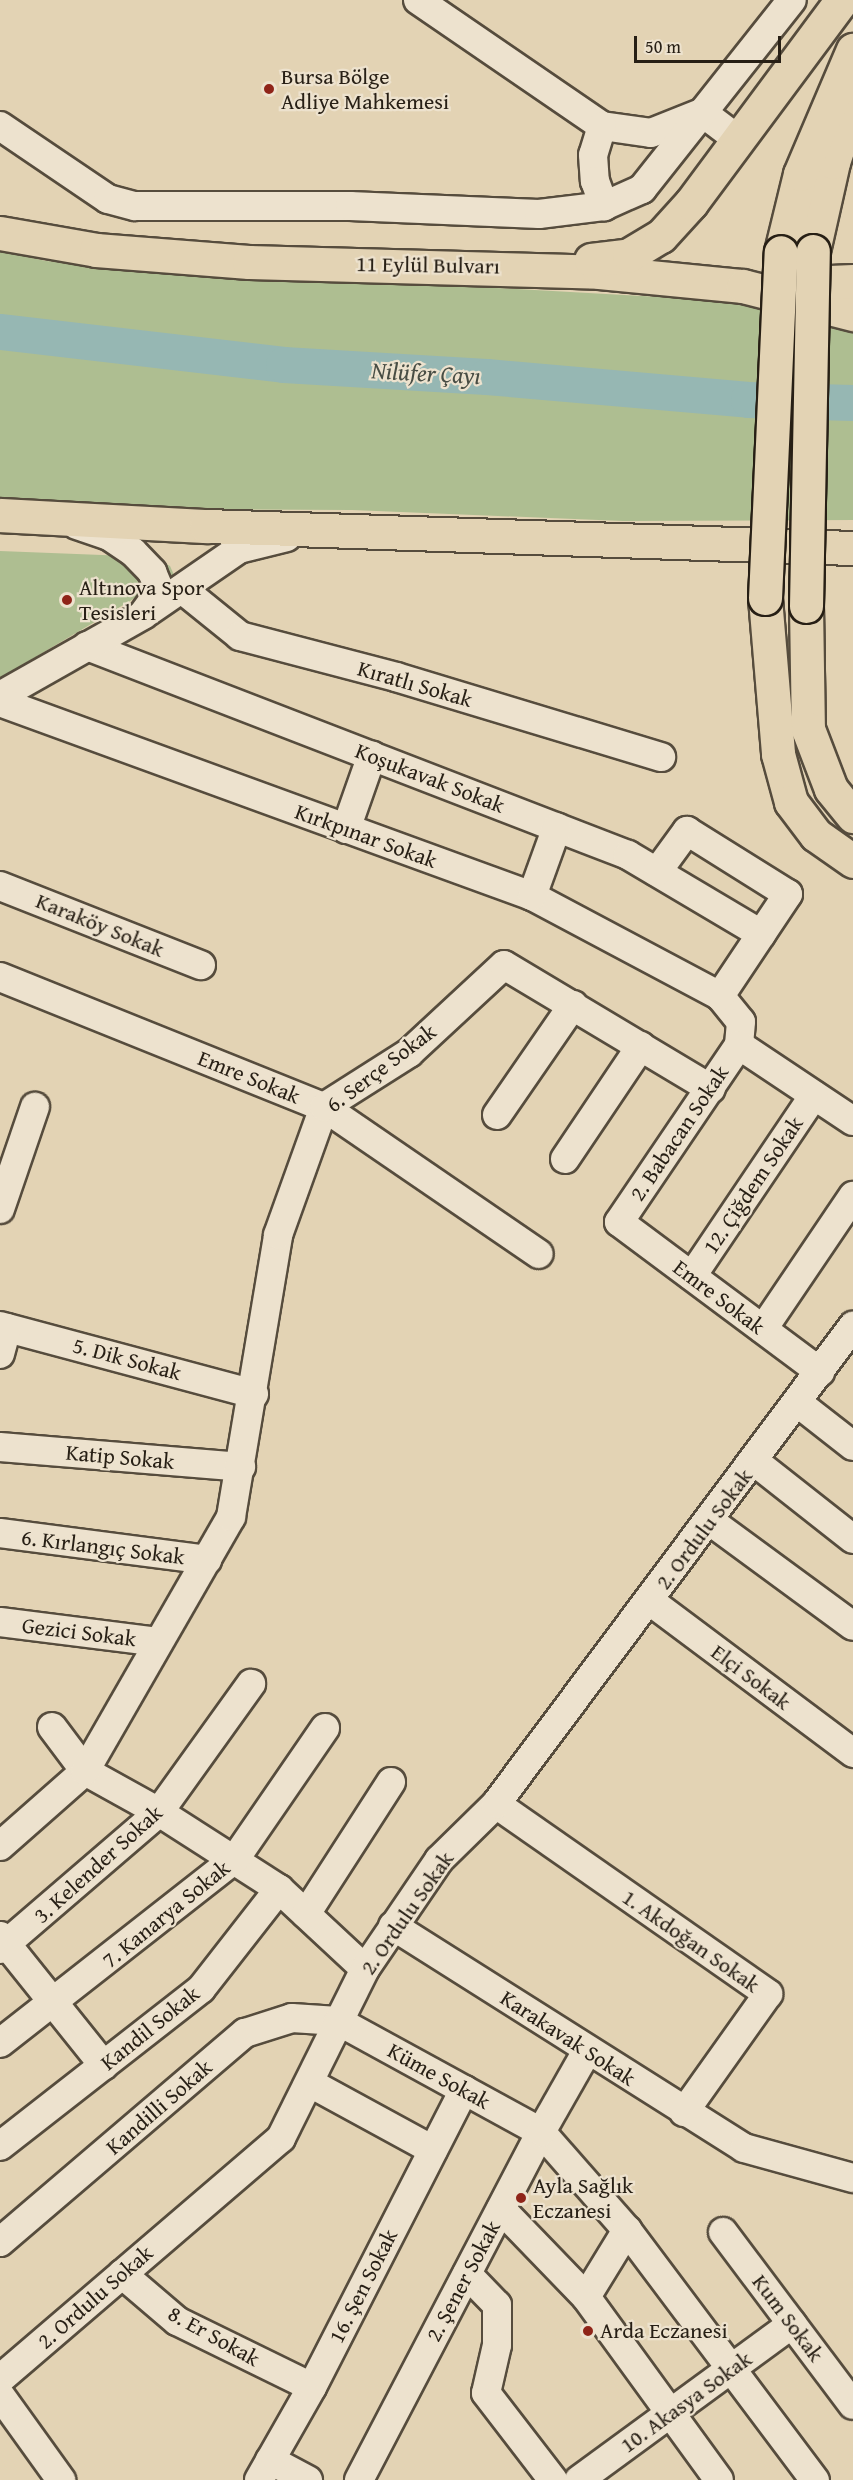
<!DOCTYPE html>
<meta charset="utf-8">
<style>
body{margin:0}
#map{position:relative;width:853px;height:2480px;overflow:hidden;background:#e3d3b4;font-family:"Gentium Book Plus",serif}
div>[style]{position:absolute}
.green>*{inset:0;background:#aebe91}
.river>*{height:36px;margin:-18px;padding:0 18px;transform-origin:18px;border-radius:18px;background:#96b7b3}
.roads{filter:drop-shadow(2px 0 #564c3d) drop-shadow(-2px 0 #564c3d) drop-shadow(0 2px #564c3d) drop-shadow(0 -2px #564c3d)}
.minor>*{height:28px;margin:-14px;padding:0 14px;transform-origin:14px;border-radius:14px;background:#ede2ce}
.major>*{height:33px;margin:-16.5px;padding:0 16.5px;transform-origin:16.5px;border-radius:16.5px;background:#e3d3b4}
.bridges{filter:drop-shadow(2px 0 #271f15) drop-shadow(-2px 0 #271f15) drop-shadow(0 2px #271f15) drop-shadow(0 -2px #271f15)}
.major-bridge>*{height:33px;margin:-16.5px;padding:0 16.5px;transform-origin:16.5px;border-radius:16.5px;background:#e3d3b4}
.dots>*{width:16px;height:16px;translate:-50% -50%;box-sizing:border-box;border:3px solid #ede2ce;border-radius:50%}
span{translate:-50% -50%;white-space:nowrap;text-align:center;line-height:1.15;-webkit-text-stroke:4.5px #ede2ce;paint-order:stroke}
.poi-label{font-size:22px;color:#271f15}
.left{translate:0 -50%;text-align:left}
.street-label{font-size:22px;color:#271f15}
.water-label{font-size:24px;color:#484d44;font-style:italic}
.scale{position:absolute;left:634px;top:36px;width:147px;height:27px;box-sizing:border-box;border:3px solid #271f15;border-top:0;padding-left:8px;font-size:18px;line-height:21px;white-space:nowrap;color:#271f15;-webkit-text-stroke:4px #ede2ce;paint-order:stroke}
</style>
<div id="map">
<div class="green">
<i style="clip-path:polygon(0 251px,46px 261px,103px 266px,731px 301px,853px 328px,853px 520px,623px 521px,352px 510px,163px 509px,0 502px)"></i>
<i style="clip-path:polygon(0 551px,153px 557px,170px 566px,174px 575px,0 678px)"></i>
</div>
<div class="river">
<i style="left:0;top:332px;width:286px;rotate:6.6deg"></i>
<i style="left:284px;top:365px;width:203px;rotate:3.4deg"></i>
<i style="left:487px;top:377px;width:263px;rotate:5deg"></i>
<i style="left:749px;top:400px;width:104px;rotate:1.7deg"></i>
</div>
<div class="roads">
<div class="minor">
<i style="left:418px;top:0;width:223px;rotate:34.4deg"></i>
<i style="left:602px;top:126px;width:49px;rotate:8.1deg"></i>
<i style="left:651px;top:133px;width:54px;rotate:-21.8deg"></i>
<i style="left:703px;top:113px;width:41px;rotate:37.1deg"></i>
<i style="left:0;top:126px;width:130px;rotate:34.1deg"></i>
<i style="left:108px;top:199px;width:28px;rotate:15deg"></i>
<i style="left:135px;top:206px;width:215px"></i>
<i style="left:350px;top:206px;width:189px;rotate:2.4deg"></i>
<i style="left:539px;top:214px;width:65px;rotate:-7deg"></i>
<i style="left:604px;top:206px;width:42px;rotate:-24.1deg"></i>
<i style="left:642px;top:189px;width:241px;rotate:-51.6deg"></i>
<i style="left:602px;top:126px;width:30px;rotate:107deg"></i>
<i style="left:593px;top:155px;width:26px;rotate:86deg"></i>
<i style="left:595px;top:181px;width:27px;rotate:70deg"></i>
<i style="left:77px;top:525px;width:34px;rotate:19deg"></i>
<i style="left:109px;top:536px;width:29px;rotate:34deg"></i>
<i style="left:133px;top:552px;width:28px;rotate:46deg"></i>
<i style="left:152px;top:572px;width:21px;rotate:67deg"></i>
<i style="left:160px;top:591px;width:27px;rotate:126deg"></i>
<i style="left:182px;top:589px;width:75px;rotate:39deg"></i>
<i style="left:240px;top:636px;width:161px;rotate:14.7deg"></i>
<i style="left:396px;top:677px;width:277px;rotate:16.8deg"></i>
<i style="left:87px;top:646px;width:580px;rotate:21.12deg"></i>
<i style="left:628px;top:855px;width:155px;rotate:30.7deg"></i>
<i style="left:0;top:696px;width:164px;rotate:-29.5deg"></i>
<i style="left:143px;top:615px;width:116px;rotate:-34.5deg"></i>
<i style="left:239px;top:549px;width:49px;rotate:-14deg"></i>
<i style="left:0;top:702px;width:566px;rotate:20.03deg"></i>
<i style="left:532px;top:896px;width:213px;rotate:28deg"></i>
<i style="left:720px;top:996px;width:33px;rotate:51deg"></i>
<i style="left:741px;top:1022px;width:23px;rotate:95deg"></i>
<i style="left:739px;top:1045px;width:137px;rotate:33.7deg"></i>
<i style="left:346px;top:829px;width:78px;rotate:-70.6deg"></i>
<i style="left:657px;top:872px;width:51px;rotate:-53.8deg"></i>
<i style="left:687px;top:831px;width:119px;rotate:32deg"></i>
<i style="left:788px;top:894px;width:123px;rotate:123.7deg"></i>
<i style="left:0;top:886px;width:216px;rotate:21.5deg"></i>
<i style="left:532px;top:896px;width:73px;rotate:-70.1deg"></i>
<i style="left:0;top:977px;width:349px;rotate:21.9deg"></i>
<i style="left:324px;top:1107px;width:260px;rotate:34.4deg"></i>
<i style="left:739px;top:1045px;width:214px;rotate:124.1deg"></i>
<i style="left:619px;top:1222px;width:251px;rotate:36.7deg"></i>
<i style="left:497px;top:1115px;width:134px;rotate:-55.4deg"></i>
<i style="left:565px;top:1159px;width:136px;rotate:-56.1deg"></i>
<i style="left:0;top:1209px;width:108px;rotate:-71.1deg"></i>
<i style="left:692px;top:1276px;width:218px;rotate:-56deg"></i>
<i style="left:0;top:1326px;width:263px;rotate:15deg"></i>
<i style="left:763px;top:1329px;width:161px;rotate:-55.9deg"></i>
<i style="left:0;top:1354px;width:27px;rotate:-75deg"></i>
<i style="left:798px;top:1403px;width:70px;rotate:38deg"></i>
<i style="left:0;top:1447px;width:242px;rotate:4.7deg"></i>
<i style="left:754px;top:1461px;width:126px;rotate:38.2deg"></i>
<i style="left:710px;top:1521px;width:177px;rotate:36.3deg"></i>
<i style="left:0;top:1533px;width:209px;rotate:7.4deg"></i>
<i style="left:650px;top:1601px;width:254px;rotate:36.8deg"></i>
<i style="left:0;top:1622px;width:159px;rotate:7.2deg"></i>
<i style="left:52px;top:1727px;width:55px;rotate:53.1deg"></i>
<i style="left:85px;top:1771px;width:85px;rotate:29deg"></i>
<i style="left:159px;top:1812px;width:143px;rotate:32.7deg"></i>
<i style="left:279px;top:1889px;width:117px;rotate:42.9deg"></i>
<i style="left:496px;top:1804px;width:332px;rotate:34.9deg"></i>
<i style="left:768px;top:1994px;width:145px;rotate:125.4deg"></i>
<i style="left:0;top:1846px;width:113px;rotate:-41.4deg"></i>
<i style="left:85px;top:1771px;width:293px;rotate:-60.1deg"></i>
<i style="left:231px;top:1517px;width:286px;rotate:-80.5deg"></i>
<i style="left:278px;top:1235px;width:136px;rotate:-70.2deg"></i>
<i style="left:324px;top:1107px;width:101px;rotate:-32.4deg"></i>
<i style="left:409px;top:1053px;width:129px;rotate:-42.8deg"></i>
<i style="left:504px;top:965px;width:241px;rotate:30.9deg"></i>
<i style="left:306px;top:1914px;width:157px;rotate:-57.2deg"></i>
<i style="left:393px;top:1926px;width:415px;rotate:32.3deg"></i>
<i style="left:744px;top:2148px;width:113px;rotate:15.4deg"></i>
<i style="left:0;top:1936px;width:166px;rotate:51.3deg"></i>
<i style="left:0;top:1949px;width:210px;rotate:-40.7deg"></i>
<i style="left:159px;top:1812px;width:158px;rotate:-54.3deg"></i>
<i style="left:0;top:2043px;width:298px;rotate:-38.1deg"></i>
<i style="left:235px;top:1859px;width:159px;rotate:-55.5deg"></i>
<i style="left:310px;top:2083px;width:140px;rotate:28.6deg"></i>
<i style="left:0;top:2146px;width:255px;rotate:-38deg"></i>
<i style="left:201px;top:1989px;width:127px;rotate:-52deg"></i>
<i style="left:501px;top:2209px;width:122px;rotate:46deg"></i>
<i style="left:586px;top:2297px;width:226px;rotate:54deg"></i>
<i style="left:723px;top:2232px;width:216px;rotate:53.1deg"></i>
<i style="left:0;top:2242px;width:322px;rotate:-40.5deg"></i>
<i style="left:245px;top:2033px;width:49px;rotate:-17.7deg"></i>
<i style="left:292px;top:2018px;width:46px;rotate:3.7deg"></i>
<i style="left:338px;top:2021px;width:231px;rotate:28.7deg"></i>
<i style="left:541px;top:2132px;width:130px;rotate:48.7deg"></i>
<i style="left:627px;top:2230px;width:313px;rotate:53.1deg"></i>
<i style="left:122px;top:2274px;width:72px;rotate:40.5deg"></i>
<i style="left:177px;top:2321px;width:150px;rotate:26.1deg"></i>
<i style="left:467px;top:2274px;width:43px;rotate:45.9deg"></i>
<i style="left:497px;top:2305px;width:40px;rotate:90deg"></i>
<i style="left:497px;top:2345px;width:49px;rotate:102.9deg"></i>
<i style="left:486px;top:2393px;width:110px;rotate:52.4deg"></i>
<i style="left:586px;top:2297px;width:79px;rotate:-58.5deg"></i>
<i style="left:0;top:2379px;width:370px;rotate:-40.6deg"></i>
<i style="left:281px;top:2138px;width:189px;rotate:-63.6deg"></i>
<i style="left:365px;top:1969px;width:132px;rotate:-55.8deg"></i>
<i style="left:439px;top:1860px;width:80px;rotate:-44.5deg"></i>
<i style="left:496px;top:1804px;width:597px;rotate:-53.25deg"></i>
<i style="left:0;top:2395px;width:105px;rotate:54.3deg"></i>
<i style="left:270px;top:2460px;width:43px;rotate:27.8deg"></i>
<i style="left:259px;top:2480px;width:107px;rotate:-60.3deg"></i>
<i style="left:312px;top:2387px;width:334px;rotate:-62.9deg"></i>
<i style="left:359px;top:2480px;width:393px;rotate:-62.4deg"></i>
<i style="left:541px;top:2132px;width:93px;rotate:-60.4deg"></i>
<i style="left:579px;top:2480px;width:264px;rotate:-36.2deg"></i>
</div>
<div class="major">
<i style="left:0;top:233px;width:97px;rotate:10deg"></i>
<i style="left:96px;top:250px;width:153px;rotate:4.5deg"></i>
<i style="left:249px;top:262px;width:350px;rotate:1.6deg"></i>
<i style="left:599px;top:272px;width:145px;rotate:5.6deg"></i>
<i style="left:743px;top:286px;width:114px;rotate:14.3deg"></i>
<i style="left:813px;top:251px;width:91px;rotate:-77.3deg"></i>
<i style="left:833px;top:162px;width:62px;rotate:-71.3deg"></i>
<i style="left:781px;top:252px;width:80px;rotate:-76.3deg"></i>
<i style="left:800px;top:174px;width:135px;rotate:-66.9deg"></i>
<i style="left:591px;top:260px;width:38px;rotate:-7deg"></i>
<i style="left:629px;top:255px;width:37px;rotate:-31deg"></i>
<i style="left:661px;top:236px;width:45px;rotate:-47.7deg"></i>
<i style="left:691px;top:203px;width:253px;rotate:-53.4deg"></i>
<i style="left:783px;top:284px;width:70px;rotate:-2.5deg"></i>
<i style="left:0;top:515px;width:206px;rotate:3.1deg"></i>
<i style="left:206px;top:526px;width:647px;rotate:1.95deg"></i>
<i style="left:765px;top:598px;width:157px;rotate:85.2deg"></i>
<i style="left:778px;top:754px;width:50px;rotate:74.8deg"></i>
<i style="left:791px;top:802px;width:41px;rotate:52.9deg"></i>
<i style="left:816px;top:835px;width:45px;rotate:35.1deg"></i>
<i style="left:806px;top:606px;width:123px;rotate:89.1deg"></i>
<i style="left:808px;top:729px;width:64px;rotate:69deg"></i>
<i style="left:831px;top:789px;width:35px;rotate:51deg"></i>
</div>
</div>
<div class="bridges">
<div class="major-bridge">
<i style="left:765px;top:598px;width:346px;rotate:-87.4deg"></i>
<i style="left:806px;top:606px;width:355px;rotate:-88.9deg"></i>
</div>
</div>
<div class="dots">
<i style="left:269px;top:89px;background:#8f2418"></i>
<i style="left:67px;top:600px;background:#8f2418"></i>
<i style="left:521px;top:2198px;background:#8f2418"></i>
<i style="left:588px;top:2331px;background:#8f2418"></i>
</div>
<div class="poi-label">
<span class="left" style="left:281px;top:89px">Bursa Bölge<br>Adliye Mahkemesi</span>
<span class="left" style="left:79px;top:600px">Altınova Spor<br>Tesisleri</span>
<span class="left" style="left:533px;top:2198px">Ayla Sağlık<br>Eczanesi</span>
<span class="left" style="left:600px;top:2331px">Arda Eczanesi</span>
</div>
<div class="street-label">
<span style="left:428px;top:265px;rotate:1deg">11 Eylül Bulvarı</span>
<span style="left:415px;top:684px;rotate:16deg">Kıratlı Sokak</span>
<span style="left:430px;top:778px;rotate:21deg">Koşukavak Sokak</span>
<span style="left:366px;top:836px;rotate:20deg">Kırkpınar Sokak</span>
<span style="left:100px;top:925px;rotate:22deg">Karaköy Sokak</span>
<span style="left:381px;top:1068px;rotate:-37deg">6. Serçe Sokak</span>
<span style="left:249px;top:1077px;rotate:22deg">Emre Sokak</span>
<span style="left:679px;top:1133px;rotate:-56deg">2. Babacan Sokak</span>
<span style="left:753px;top:1185px;rotate:-56deg">12. Çiğdem Sokak</span>
<span style="left:719px;top:1297px;rotate:37deg">Emre Sokak</span>
<span style="left:127px;top:1359px;rotate:15deg">5. Dik Sokak</span>
<span style="left:120px;top:1457px;rotate:5deg">Katip Sokak</span>
<span style="left:704px;top:1529px;rotate:-53deg">2. Ordulu Sokak</span>
<span style="left:103px;top:1547px;rotate:7deg">6. Kırlangıç Sokak</span>
<span style="left:79px;top:1632px;rotate:7deg">Gezici Sokak</span>
<span style="left:751px;top:1677px;rotate:37deg">Elçi Sokak</span>
<span style="left:98px;top:1864px;rotate:-42deg">3. Kelender Sokak</span>
<span style="left:407px;top:1913px;rotate:-55deg">2. Ordulu Sokak</span>
<span style="left:166px;top:1914px;rotate:-39deg">7. Kanarya Sokak</span>
<span style="left:691px;top:1941px;rotate:35deg">1. Akdoğan Sokak</span>
<span style="left:150px;top:2028px;rotate:-39deg">Kandil Sokak</span>
<span style="left:568px;top:2038px;rotate:33deg">Karakavak Sokak</span>
<span style="left:439px;top:2076px;rotate:29deg">Küme Sokak</span>
<span style="left:159px;top:2107px;rotate:-41deg">Kandilli Sokak</span>
<span style="left:463px;top:2281px;rotate:-62deg">2. Şener Sokak</span>
<span style="left:363px;top:2286px;rotate:-63deg">16. Şen Sokak</span>
<span style="left:95px;top:2297px;rotate:-41deg">2. Ordulu Sokak</span>
<span style="left:788px;top:2318px;rotate:53deg">Kum Sokak</span>
<span style="left:214px;top:2336px;rotate:29deg">8. Er Sokak</span>
<span style="left:686px;top:2402px;rotate:-36deg">10. Akasya Sokak</span>
</div>
<div class="water-label">
<span style="left:426px;top:373px;rotate:3deg">Nilüfer Çayı</span>
</div>
<div class="scale">50 m</div>
</div>
